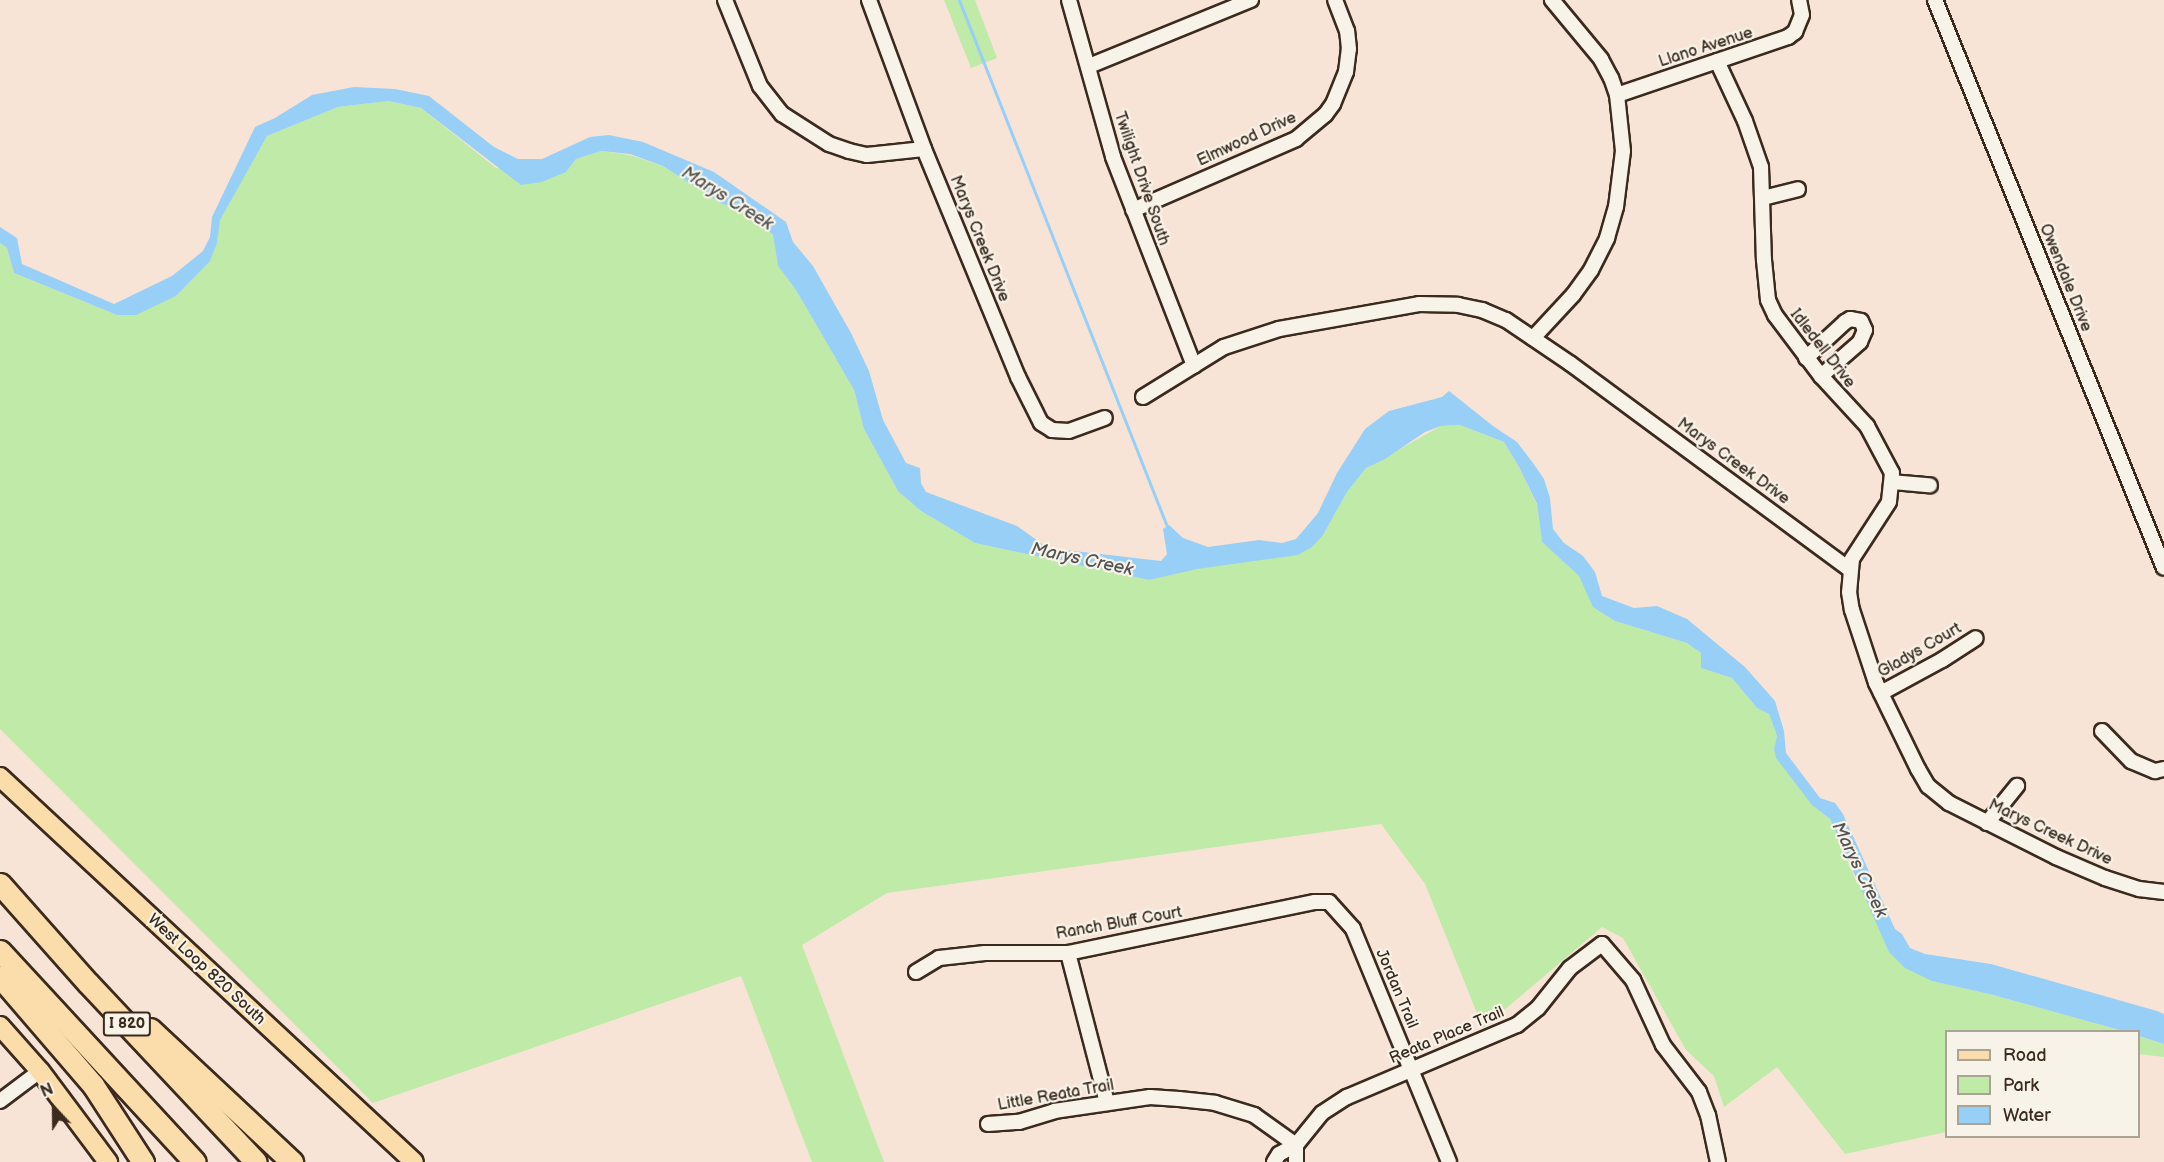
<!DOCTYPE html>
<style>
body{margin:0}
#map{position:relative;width:2164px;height:1162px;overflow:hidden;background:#f8e4d7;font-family:"Balsamiq Sans",sans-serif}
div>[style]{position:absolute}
.green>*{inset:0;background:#bfeaa7}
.water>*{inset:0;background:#98cff7}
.stream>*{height:3px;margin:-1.5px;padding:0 1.5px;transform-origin:1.5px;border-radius:1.5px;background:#98cff7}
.roads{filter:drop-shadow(2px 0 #3b2a1e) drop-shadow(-2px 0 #3b2a1e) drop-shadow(0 2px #3b2a1e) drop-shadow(0 -2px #3b2a1e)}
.minor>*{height:14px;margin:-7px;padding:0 7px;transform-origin:7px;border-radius:7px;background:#f7f3e8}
.major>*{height:18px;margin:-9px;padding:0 9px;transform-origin:9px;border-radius:9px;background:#fbddab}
.highway>*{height:21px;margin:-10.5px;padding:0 10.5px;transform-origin:10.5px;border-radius:10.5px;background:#fbddab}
span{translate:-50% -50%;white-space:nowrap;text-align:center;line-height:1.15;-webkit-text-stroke:4.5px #f7f3e8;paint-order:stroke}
.shield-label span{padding:2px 4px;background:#f7f3e8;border:2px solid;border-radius:4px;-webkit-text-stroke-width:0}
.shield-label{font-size:15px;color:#3b2a1e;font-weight:700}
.street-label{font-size:16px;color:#3b2a1e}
.water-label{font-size:18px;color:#525354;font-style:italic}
.legend{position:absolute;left:1945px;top:1030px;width:195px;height:108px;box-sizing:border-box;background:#f7f3e8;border:2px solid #aca397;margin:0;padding:8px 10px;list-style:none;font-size:18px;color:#3b2a1e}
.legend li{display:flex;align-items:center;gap:12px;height:30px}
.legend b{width:30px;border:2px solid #aca397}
.north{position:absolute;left:24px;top:1078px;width:60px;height:60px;-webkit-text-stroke:4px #f7f3e8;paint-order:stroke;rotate:338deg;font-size:16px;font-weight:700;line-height:24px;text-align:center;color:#3b2a1e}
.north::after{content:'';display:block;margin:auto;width:21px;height:27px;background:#3b2a1e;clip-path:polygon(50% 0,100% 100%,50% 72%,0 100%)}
</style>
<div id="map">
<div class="green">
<i style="clip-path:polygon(944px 0,975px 0,997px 58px,971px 68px)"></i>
<i style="clip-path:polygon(387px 101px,421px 108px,496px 168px,566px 172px,576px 159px,601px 151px,630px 155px,663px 166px,720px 203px,747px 212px,773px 235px,778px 266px,796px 290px,854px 390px,864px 429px,898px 491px,921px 511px,975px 543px,1149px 580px,1323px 535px,1347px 492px,1366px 468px,1441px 426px,1460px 425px,1504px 442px,1519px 467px,1537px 505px,1542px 542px,1579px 576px,1594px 607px,1615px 621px,1687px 643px,1701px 653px,1701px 668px,1732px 678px,1757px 708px,1769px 714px,1777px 736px,1774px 749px,1812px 805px,1830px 819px,1856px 881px,1932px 981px,1993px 995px,2123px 1031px,1946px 1032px,1946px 1132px,1845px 1154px,1777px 1067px,1724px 1107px,1714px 1076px,1686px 1050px,1623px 938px,1602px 927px,1483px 1028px,1425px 884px,1381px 824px,887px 893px,802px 945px,884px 1162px,812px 1162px,741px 976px,373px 1103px,0 729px,0 243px,7px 248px,14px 273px,117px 315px,176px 296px,217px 243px,219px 220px,267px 136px,338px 107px)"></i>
<i style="clip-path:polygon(2138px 1036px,2164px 1044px,2164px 1057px,2139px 1054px)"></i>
</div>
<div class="water">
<i style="clip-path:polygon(354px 87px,395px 89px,429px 96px,494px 147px,518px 159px,542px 159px,590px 137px,609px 135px,643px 142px,714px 172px,786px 222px,793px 242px,813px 266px,851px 333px,869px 371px,883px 420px,906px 463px,920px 468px,921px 483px,926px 492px,1017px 526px,1048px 548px,1161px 561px,1167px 554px,1163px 529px,1169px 525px,1183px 538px,1208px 547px,1259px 540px,1282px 543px,1296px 539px,1318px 513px,1337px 473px,1365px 429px,1389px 411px,1442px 397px,1449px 391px,1493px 426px,1517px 442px,1533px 463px,1544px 479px,1550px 498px,1553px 529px,1564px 543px,1583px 556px,1595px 572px,1602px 596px,1634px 608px,1657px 606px,1687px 619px,1745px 667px,1775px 701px,1784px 731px,1786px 753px,1820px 798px,1835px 803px,1843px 814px,1895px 929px,1902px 934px,1910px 948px,1925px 954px,1991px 964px,2157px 1011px,2164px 1014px,2164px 1044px,2139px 1036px,2138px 1032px,2123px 1031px,1993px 995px,1932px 981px,1905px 968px,1889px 952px,1830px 819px,1812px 805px,1776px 758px,1774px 749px,1777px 736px,1769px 714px,1757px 708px,1732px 678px,1701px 668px,1701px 653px,1687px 643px,1615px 621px,1593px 607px,1579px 576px,1542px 542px,1537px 504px,1519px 467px,1504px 442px,1460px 425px,1441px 426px,1425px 432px,1385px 459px,1366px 468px,1347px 492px,1323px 535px,1312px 547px,1298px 555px,1197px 569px,1149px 580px,975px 543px,921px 511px,898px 491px,864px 429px,854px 390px,796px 290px,778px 266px,773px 235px,748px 212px,720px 203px,663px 166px,630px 154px,601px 151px,576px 159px,566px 172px,542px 182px,521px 185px,421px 108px,388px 101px,338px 107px,267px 136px,220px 220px,217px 243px,210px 261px,176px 296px,136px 315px,117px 315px,14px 273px,7px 248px,0 243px,0 227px,17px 238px,22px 264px,114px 304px,172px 276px,203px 251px,210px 237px,212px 217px,255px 127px,275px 118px,312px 95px)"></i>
</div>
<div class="stream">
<i style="left:959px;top:0;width:569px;rotate:68.44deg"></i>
</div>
<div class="roads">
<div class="minor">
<i style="left:725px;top:0;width:93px;rotate:67.9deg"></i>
<i style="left:760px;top:86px;width:36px;rotate:52deg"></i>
<i style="left:782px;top:114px;width:56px;rotate:32.6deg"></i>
<i style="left:829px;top:144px;width:21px;rotate:19deg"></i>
<i style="left:849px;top:151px;width:18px;rotate:13deg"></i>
<i style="left:867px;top:155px;width:57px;rotate:-6deg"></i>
<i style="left:869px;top:0;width:159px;rotate:69.7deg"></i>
<i style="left:924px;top:149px;width:247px;rotate:67.6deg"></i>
<i style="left:1018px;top:377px;width:51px;rotate:63.4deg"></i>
<i style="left:1041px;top:423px;width:13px;rotate:32deg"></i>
<i style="left:1052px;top:430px;width:17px;rotate:3deg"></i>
<i style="left:1069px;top:431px;width:38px;rotate:-20deg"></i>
<i style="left:1069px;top:0;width:163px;rotate:74.3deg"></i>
<i style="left:1113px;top:157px;width:224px;rotate:68.8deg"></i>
<i style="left:1935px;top:0;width:612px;rotate:68.04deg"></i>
<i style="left:1717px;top:61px;width:66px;rotate:65deg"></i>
<i style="left:1745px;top:121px;width:49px;rotate:70.8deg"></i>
<i style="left:1761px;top:167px;width:93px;rotate:88.2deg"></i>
<i style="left:1764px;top:260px;width:40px;rotate:84.3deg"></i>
<i style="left:1768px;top:300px;width:17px;rotate:65deg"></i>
<i style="left:1775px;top:315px;width:76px;rotate:53deg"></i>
<i style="left:1821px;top:376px;width:68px;rotate:47.4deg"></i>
<i style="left:1867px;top:426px;width:53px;rotate:62deg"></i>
<i style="left:1892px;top:473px;width:29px;rotate:96deg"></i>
<i style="left:1889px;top:502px;width:68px;rotate:123deg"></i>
<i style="left:1852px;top:559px;width:33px;rotate:95deg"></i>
<i style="left:1849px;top:592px;width:18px;rotate:81deg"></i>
<i style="left:1852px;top:610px;width:77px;rotate:71.8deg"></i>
<i style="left:1876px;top:683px;width:96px;rotate:64deg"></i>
<i style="left:1918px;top:769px;width:20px;rotate:60deg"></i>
<i style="left:1928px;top:786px;width:27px;rotate:39deg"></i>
<i style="left:1949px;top:803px;width:120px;rotate:26.8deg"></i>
<i style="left:2056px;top:857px;width:53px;rotate:23.2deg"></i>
<i style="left:2105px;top:878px;width:36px;rotate:18deg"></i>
<i style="left:2139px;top:889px;width:25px;rotate:7deg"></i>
<i style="left:1089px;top:66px;width:175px;rotate:-22.2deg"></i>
<i style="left:1617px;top:95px;width:181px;rotate:-18.7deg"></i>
<i style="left:1788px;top:37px;width:9px;rotate:-36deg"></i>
<i style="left:1795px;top:32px;width:18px;rotate:-68deg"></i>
<i style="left:1802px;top:15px;width:15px;rotate:-101deg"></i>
<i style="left:1763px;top:198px;width:36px;rotate:-14deg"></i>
<i style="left:1133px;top:210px;width:178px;rotate:-23.5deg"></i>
<i style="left:1296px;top:139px;width:38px;rotate:-40deg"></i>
<i style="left:1325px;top:115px;width:14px;rotate:-54deg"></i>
<i style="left:1333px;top:104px;width:35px;rotate:-68deg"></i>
<i style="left:1346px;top:72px;width:23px;rotate:-83deg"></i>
<i style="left:1349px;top:49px;width:18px;rotate:-96deg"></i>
<i style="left:1347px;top:31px;width:33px;rotate:-111deg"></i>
<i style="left:1533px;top:338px;width:59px;rotate:-47.1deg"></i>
<i style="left:1573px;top:295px;width:31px;rotate:-54deg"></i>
<i style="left:1591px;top:270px;width:36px;rotate:-63deg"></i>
<i style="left:1607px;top:238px;width:32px;rotate:-74deg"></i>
<i style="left:1616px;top:207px;width:56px;rotate:-82.9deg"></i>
<i style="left:1623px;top:151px;width:56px;rotate:-96.1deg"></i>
<i style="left:1617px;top:95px;width:18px;rotate:-109deg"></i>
<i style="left:1611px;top:78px;width:21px;rotate:-118deg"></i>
<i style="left:1601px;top:59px;width:77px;rotate:-129.7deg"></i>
<i style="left:1806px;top:358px;width:53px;rotate:-42.7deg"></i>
<i style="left:1845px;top:322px;width:6px;rotate:-31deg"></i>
<i style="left:1850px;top:319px;width:11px;rotate:10deg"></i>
<i style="left:1861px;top:321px;width:10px;rotate:66deg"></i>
<i style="left:1865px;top:330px;width:13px;rotate:113deg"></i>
<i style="left:1860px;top:342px;width:52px;rotate:138.9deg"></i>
<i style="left:1143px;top:397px;width:95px;rotate:-31.7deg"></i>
<i style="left:1224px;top:347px;width:58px;rotate:-18.1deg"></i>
<i style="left:1279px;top:329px;width:142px;rotate:-10.1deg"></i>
<i style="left:1419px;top:304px;width:39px;rotate:1deg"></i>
<i style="left:1458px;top:305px;width:25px;rotate:12deg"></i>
<i style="left:1482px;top:310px;width:26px;rotate:23deg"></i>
<i style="left:1506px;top:320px;width:78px;rotate:34.1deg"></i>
<i style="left:1571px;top:364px;width:345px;rotate:36.4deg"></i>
<i style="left:1892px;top:482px;width:38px;rotate:5deg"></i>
<i style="left:1881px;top:693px;width:69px;rotate:-28.4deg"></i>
<i style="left:1942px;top:660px;width:40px;rotate:-32.9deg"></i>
<i style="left:2102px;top:731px;width:42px;rotate:46deg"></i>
<i style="left:2131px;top:761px;width:26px;rotate:23deg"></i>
<i style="left:2155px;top:771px;width:9px;rotate:-13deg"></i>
<i style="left:1987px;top:823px;width:48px;rotate:-51deg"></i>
<i style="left:1068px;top:953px;width:155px;rotate:75.4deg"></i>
<i style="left:916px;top:972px;width:27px;rotate:-31deg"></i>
<i style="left:939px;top:958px;width:46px;rotate:-6.2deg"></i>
<i style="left:985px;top:953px;width:83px"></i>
<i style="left:1068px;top:953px;width:252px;rotate:-11.7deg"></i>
<i style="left:1315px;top:902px;width:14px"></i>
<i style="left:1329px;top:902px;width:36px;rotate:48deg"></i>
<i style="left:1353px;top:929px;width:252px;rotate:67.6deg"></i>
<i style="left:0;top:1101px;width:50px;rotate:-36.9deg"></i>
<i style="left:988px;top:1124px;width:31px;rotate:-4deg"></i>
<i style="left:1019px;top:1122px;width:37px;rotate:-17deg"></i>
<i style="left:1054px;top:1111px;width:97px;rotate:-8.3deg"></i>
<i style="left:1150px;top:1097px;width:29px;rotate:4deg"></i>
<i style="left:1179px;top:1099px;width:36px;rotate:6deg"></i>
<i style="left:1215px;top:1103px;width:41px;rotate:17.1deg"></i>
<i style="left:1254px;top:1115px;width:52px;rotate:35.5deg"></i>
<i style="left:1274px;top:1162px;width:9px;rotate:-58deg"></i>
<i style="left:1279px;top:1154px;width:19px;rotate:-28deg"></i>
<i style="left:1296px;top:1145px;width:41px;rotate:-50.9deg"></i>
<i style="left:1322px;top:1113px;width:30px;rotate:-33deg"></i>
<i style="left:1347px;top:1097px;width:185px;rotate:-23deg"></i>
<i style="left:1517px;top:1025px;width:27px;rotate:-39deg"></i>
<i style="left:1538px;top:1008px;width:51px;rotate:-51.3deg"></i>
<i style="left:1570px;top:968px;width:40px;rotate:-37deg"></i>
<i style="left:1602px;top:944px;width:48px;rotate:49.3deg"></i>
<i style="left:1633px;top:980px;width:72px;rotate:65.2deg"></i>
<i style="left:1663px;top:1045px;width:59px;rotate:52.5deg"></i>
<i style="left:1699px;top:1092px;width:25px;rotate:69deg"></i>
<i style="left:1708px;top:1115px;width:48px;rotate:78deg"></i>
<i style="left:1296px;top:1162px;width:17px;rotate:-90deg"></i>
</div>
<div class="major">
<i style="left:0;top:777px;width:565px;rotate:42.92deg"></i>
<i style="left:0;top:1026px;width:60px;rotate:48.4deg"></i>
<i style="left:40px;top:1071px;width:114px;rotate:53.2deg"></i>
</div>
<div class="highway">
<i style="left:0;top:884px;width:132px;rotate:48.4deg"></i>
<i style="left:88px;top:983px;width:245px;rotate:46.8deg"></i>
<i style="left:0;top:951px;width:287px;rotate:47.3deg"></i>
<i style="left:0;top:977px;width:143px;rotate:49.3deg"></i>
<i style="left:93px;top:1085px;width:92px;rotate:57deg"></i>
<i style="left:150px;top:1029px;width:195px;rotate:43.1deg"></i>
</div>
</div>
<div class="shield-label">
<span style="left:127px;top:1024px">I 820</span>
</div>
<div class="street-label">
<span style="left:1706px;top:48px;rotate:-18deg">Llano Avenue</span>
<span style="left:1247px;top:140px;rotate:-25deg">Elmwood Drive</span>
<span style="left:1141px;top:179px;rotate:71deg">Twilight Drive South</span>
<span style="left:979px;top:239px;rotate:68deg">Marys Creek Drive</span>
<span style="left:2065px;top:278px;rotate:68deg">Owendale Drive</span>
<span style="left:1822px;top:349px;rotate:52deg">Idledell Drive</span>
<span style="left:1733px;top:462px;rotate:36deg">Marys Creek Drive</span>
<span style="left:1920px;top:651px;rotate:-30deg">Gladys Court</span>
<span style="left:2050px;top:833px;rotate:25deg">Marys Creek Drive</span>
<span style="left:1119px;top:924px;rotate:-10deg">Ranch Bluff Court</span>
<span style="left:206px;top:970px;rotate:43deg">West Loop 820 South</span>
<span style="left:1396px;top:989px;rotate:67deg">Jordan Trail</span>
<span style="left:1447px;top:1036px;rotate:-23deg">Reata Place Trail</span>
<span style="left:1056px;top:1096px;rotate:-10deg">Little Reata Trail</span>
</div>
<div class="water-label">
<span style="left:727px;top:199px;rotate:32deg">Marys Creek</span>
<span style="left:1082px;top:560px;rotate:12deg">Marys Creek</span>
<span style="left:1859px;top:870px;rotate:64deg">Marys Creek</span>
</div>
<ul class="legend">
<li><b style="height:8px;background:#fbddab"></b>Road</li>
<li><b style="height:16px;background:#bfeaa7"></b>Park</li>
<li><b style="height:16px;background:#98cff7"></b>Water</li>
</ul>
<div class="north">N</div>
</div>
